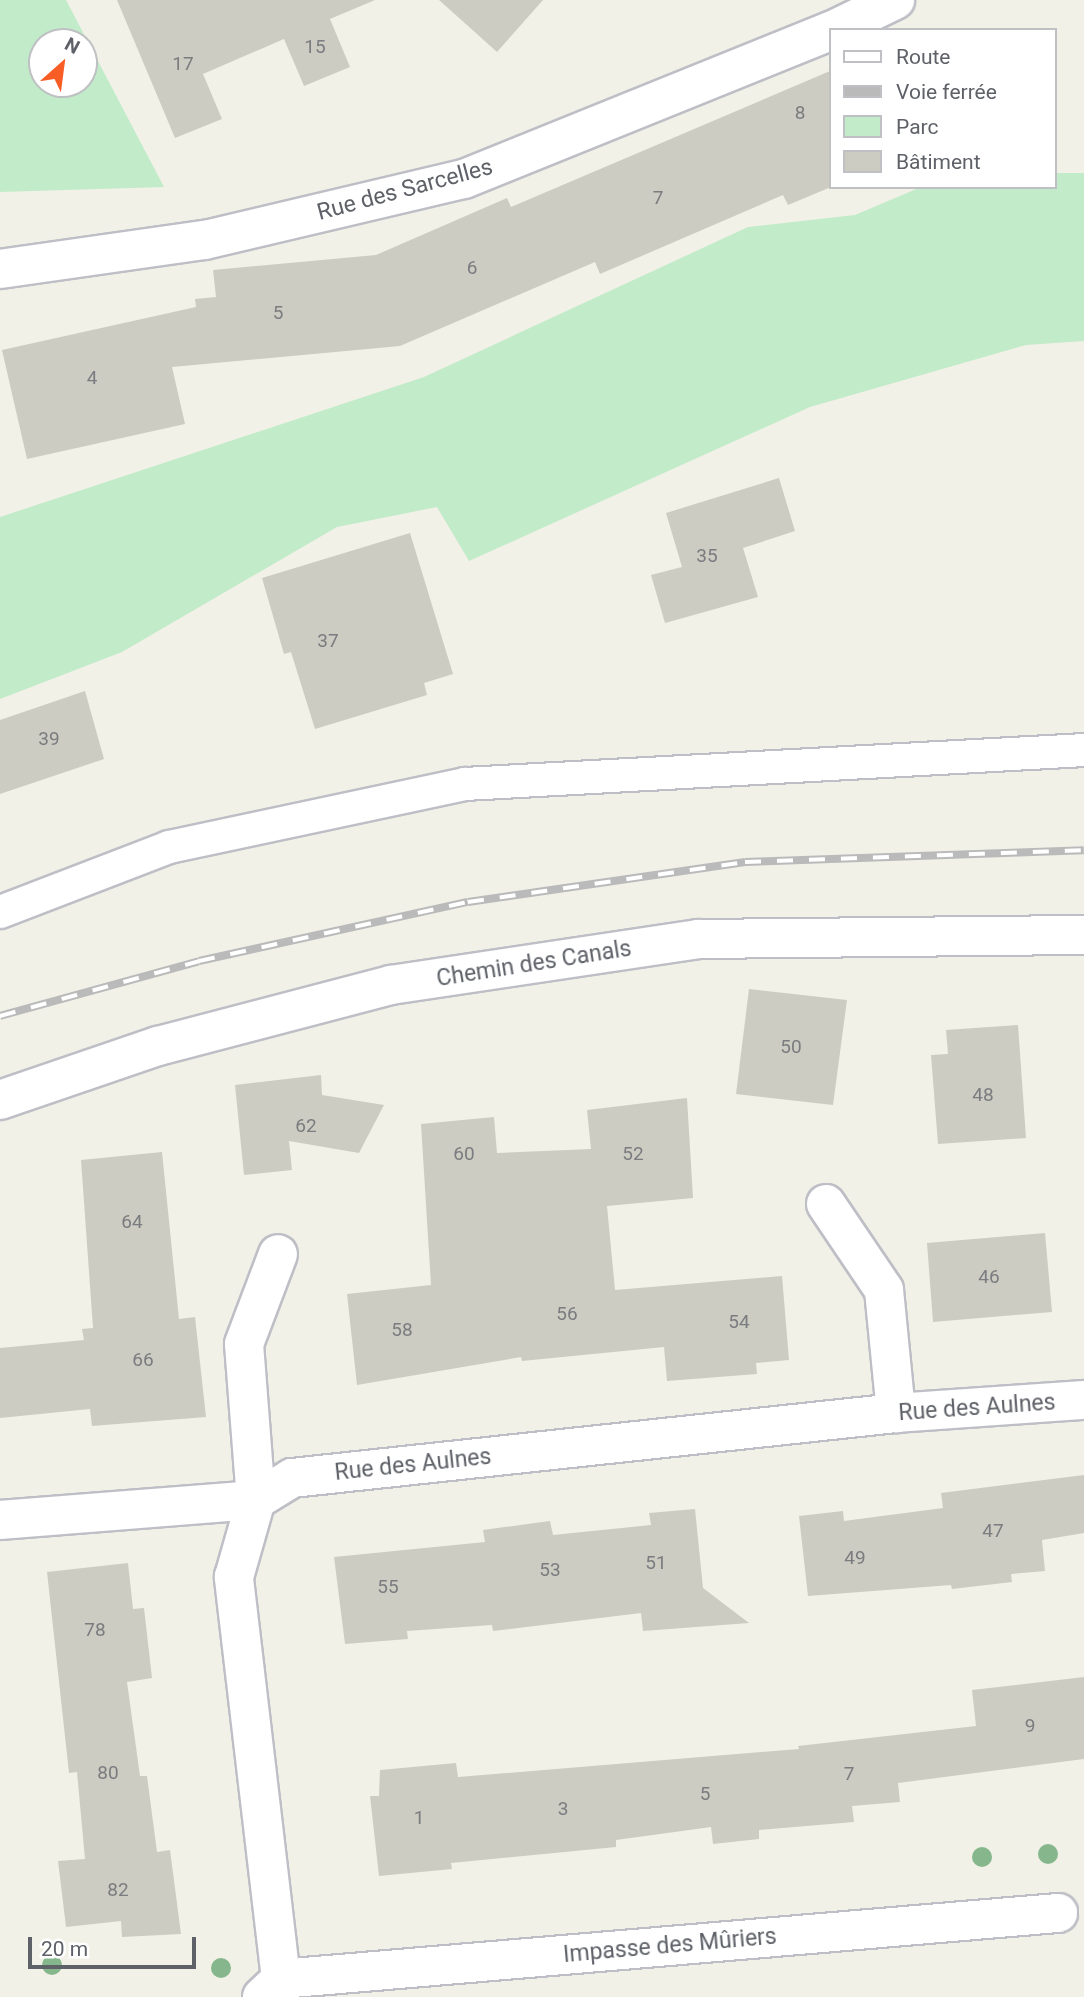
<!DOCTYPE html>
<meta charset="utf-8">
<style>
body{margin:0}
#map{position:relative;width:1084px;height:1997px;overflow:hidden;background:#f1f1e7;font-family:Roboto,sans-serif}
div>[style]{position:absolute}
.green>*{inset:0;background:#c2ebc9}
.building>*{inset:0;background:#cdccc3}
.roads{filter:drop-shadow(2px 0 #bebfc6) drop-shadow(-2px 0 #bebfc6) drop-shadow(0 2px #bebfc6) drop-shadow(0 -2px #bebfc6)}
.service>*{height:32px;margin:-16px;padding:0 16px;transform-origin:16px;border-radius:16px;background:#fff}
.minor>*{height:38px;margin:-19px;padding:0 19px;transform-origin:19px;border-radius:19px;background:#fff}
.rail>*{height:8px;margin-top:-4px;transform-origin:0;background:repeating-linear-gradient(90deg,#fff 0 16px,#bababb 0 32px);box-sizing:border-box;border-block:2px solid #bababb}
.trees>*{width:20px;height:20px;margin:-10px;border-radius:50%;background:#86b78c}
span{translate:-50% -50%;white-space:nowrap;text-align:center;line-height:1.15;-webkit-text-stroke:5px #fff;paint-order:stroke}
.number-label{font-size:19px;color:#7a7c7f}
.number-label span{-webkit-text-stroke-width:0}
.street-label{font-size:23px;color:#5e6168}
.legend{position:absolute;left:829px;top:28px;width:228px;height:161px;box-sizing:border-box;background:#fff;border:2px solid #bfc0c3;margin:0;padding:9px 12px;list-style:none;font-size:21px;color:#5e6168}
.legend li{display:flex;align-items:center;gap:14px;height:35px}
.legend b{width:35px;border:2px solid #bfc0c3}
.north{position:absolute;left:28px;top:28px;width:70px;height:70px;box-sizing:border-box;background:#fff;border:2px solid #bfc0c3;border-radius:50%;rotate:28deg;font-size:19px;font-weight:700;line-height:28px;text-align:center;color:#5e6168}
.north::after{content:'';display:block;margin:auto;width:24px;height:32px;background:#f95d26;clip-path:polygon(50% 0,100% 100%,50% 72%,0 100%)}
.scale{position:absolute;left:28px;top:1937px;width:168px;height:32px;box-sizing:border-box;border:4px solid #5e6168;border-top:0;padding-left:9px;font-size:21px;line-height:24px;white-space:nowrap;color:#5e6168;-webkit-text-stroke:5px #fff;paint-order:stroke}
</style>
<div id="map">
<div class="green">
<i style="clip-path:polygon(evenodd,0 0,66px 0,164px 187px,0 192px,0 0,42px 42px,84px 42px,84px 84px,42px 84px,42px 42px)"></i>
<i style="clip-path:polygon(1054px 173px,1084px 173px,1084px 341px,1026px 345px,810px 407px,469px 561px,437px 507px,337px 527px,122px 652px,0 699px,0 517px,424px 377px,748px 227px,855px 215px,921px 187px,1054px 187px)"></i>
</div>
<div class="building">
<i style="clip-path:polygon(117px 0,375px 0,330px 19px,350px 67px,304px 86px,284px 39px,203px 74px,222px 119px,175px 138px)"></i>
<i style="clip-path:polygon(439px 0,543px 0,497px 52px)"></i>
<i style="clip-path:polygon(830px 71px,831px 187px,788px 205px,783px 195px,600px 274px,595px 262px,400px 346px,172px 367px,185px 424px,27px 459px,2px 350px,196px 307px,195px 299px,216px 297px,213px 270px,376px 255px,507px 198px,511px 207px)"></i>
<i style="clip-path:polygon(779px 478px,795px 531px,743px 548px,758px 597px,665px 623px,651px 575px,682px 567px,666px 513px)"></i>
<i style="clip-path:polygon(410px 533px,453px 674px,424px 683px,427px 695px,315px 729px,291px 652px,284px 654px,262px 578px)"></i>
<i style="clip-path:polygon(85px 691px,104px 759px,0 794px,0 720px)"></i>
<i style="clip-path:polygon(749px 989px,847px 1000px,833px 1105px,736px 1094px)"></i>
<i style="clip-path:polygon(1018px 1025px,1026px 1138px,938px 1144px,931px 1055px,948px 1054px,946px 1030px)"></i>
<i style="clip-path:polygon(321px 1075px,322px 1095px,384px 1105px,359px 1153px,289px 1141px,292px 1170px,244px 1175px,235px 1085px)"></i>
<i style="clip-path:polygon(687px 1098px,693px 1198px,607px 1206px,615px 1290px,782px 1276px,789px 1360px,756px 1363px,757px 1374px,667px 1381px,664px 1347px,522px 1361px,521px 1357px,357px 1385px,347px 1294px,431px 1285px,421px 1124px,494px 1117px,497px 1153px,591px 1149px,587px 1110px)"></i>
<i style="clip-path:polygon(162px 1152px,179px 1319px,195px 1317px,206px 1417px,92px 1426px,90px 1409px,0 1418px,0 1348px,84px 1340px,82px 1329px,93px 1328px,81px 1160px)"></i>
<i style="clip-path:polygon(1045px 1233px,1052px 1312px,933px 1322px,927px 1243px)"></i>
<i style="clip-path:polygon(1084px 1475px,1084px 1533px,1042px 1540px,1045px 1571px,1011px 1574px,1012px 1582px,952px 1589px,951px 1585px,808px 1596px,799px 1516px,843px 1511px,844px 1521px,943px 1508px,941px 1493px)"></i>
<i style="clip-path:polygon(695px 1509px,703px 1588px,749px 1623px,643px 1631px,641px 1613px,493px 1631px,492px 1625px,407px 1631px,408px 1639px,345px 1644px,334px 1557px,485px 1542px,483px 1530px,550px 1521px,553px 1535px,651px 1525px,649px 1513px)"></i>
<i style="clip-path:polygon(128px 1563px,133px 1609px,144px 1608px,152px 1678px,127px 1682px,140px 1776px,147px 1776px,157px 1852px,170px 1850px,181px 1934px,122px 1937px,121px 1921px,66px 1927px,58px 1861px,85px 1859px,77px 1772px,69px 1773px,47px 1572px)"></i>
<i style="clip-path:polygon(1084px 1677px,1084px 1759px,898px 1783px,900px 1802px,852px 1806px,854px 1822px,759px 1830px,759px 1839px,713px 1844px,711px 1827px,616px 1840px,616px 1847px,451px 1863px,452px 1869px,379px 1876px,370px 1796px,379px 1796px,380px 1770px,456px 1763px,458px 1777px,799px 1749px,798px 1746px,976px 1726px,972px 1690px)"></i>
</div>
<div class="roads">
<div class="service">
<i style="left:0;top:912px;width:181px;rotate:-21deg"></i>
<i style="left:169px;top:847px;width:303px;rotate:-12deg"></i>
<i style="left:465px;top:784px;width:620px;rotate:-3.14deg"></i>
</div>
<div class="minor">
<i style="left:833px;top:30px;width:69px;rotate:-25.8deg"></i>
<i style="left:0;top:269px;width:207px;rotate:-8.1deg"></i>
<i style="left:205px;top:240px;width:266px;rotate:-13.3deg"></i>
<i style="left:464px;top:179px;width:395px;rotate:-22deg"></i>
<i style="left:0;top:1100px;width:167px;rotate:-18.9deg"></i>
<i style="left:158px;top:1046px;width:241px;rotate:-14.7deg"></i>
<i style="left:391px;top:985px;width:310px;rotate:-8.5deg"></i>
<i style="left:698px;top:939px;width:386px;rotate:-0.6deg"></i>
<i style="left:826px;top:1204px;width:104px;rotate:56deg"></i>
<i style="left:884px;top:1290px;width:124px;rotate:84.4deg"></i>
<i style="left:0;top:1520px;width:257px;rotate:-4.5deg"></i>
<i style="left:256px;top:1500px;width:156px;rotate:-94.4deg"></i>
<i style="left:244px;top:1344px;width:96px;rotate:-69.3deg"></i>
<i style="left:281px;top:1979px;width:780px;rotate:-4.86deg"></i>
<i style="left:262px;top:1997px;width:26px;rotate:-43deg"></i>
<i style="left:281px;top:1979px;width:405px;rotate:-96.7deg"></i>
<i style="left:234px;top:1577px;width:80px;rotate:-74.1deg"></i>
<i style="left:256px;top:1500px;width:42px;rotate:-31.4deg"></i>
<i style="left:292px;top:1478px;width:607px;rotate:-6.14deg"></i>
<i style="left:896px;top:1413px;width:188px;rotate:-4deg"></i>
</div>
</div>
<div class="rail">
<i style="left:0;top:1016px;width:206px;rotate:-15.4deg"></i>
<i style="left:199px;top:961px;width:275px;rotate:-12.4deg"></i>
<i style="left:468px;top:902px;width:280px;rotate:-8.2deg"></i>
<i style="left:745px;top:862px;width:339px;rotate:-2deg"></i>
</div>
<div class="trees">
<i style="left:1048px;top:1854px"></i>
<i style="left:982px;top:1857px"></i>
<i style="left:52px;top:1965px"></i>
<i style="left:221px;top:1968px"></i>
</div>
<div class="number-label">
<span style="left:315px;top:47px">15</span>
<span style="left:183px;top:64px">17</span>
<span style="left:800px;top:113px">8</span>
<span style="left:658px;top:198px">7</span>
<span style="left:472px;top:268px">6</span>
<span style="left:278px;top:313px">5</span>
<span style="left:92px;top:378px">4</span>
<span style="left:707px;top:556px">35</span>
<span style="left:328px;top:641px">37</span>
<span style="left:49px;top:739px">39</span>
<span style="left:791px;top:1047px">50</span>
<span style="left:983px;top:1095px">48</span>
<span style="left:306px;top:1126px">62</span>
<span style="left:464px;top:1154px">60</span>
<span style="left:633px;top:1154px">52</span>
<span style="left:132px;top:1222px">64</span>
<span style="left:989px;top:1277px">46</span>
<span style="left:567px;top:1314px">56</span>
<span style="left:739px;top:1322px">54</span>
<span style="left:402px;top:1330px">58</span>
<span style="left:143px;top:1360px">66</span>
<span style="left:993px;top:1531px">47</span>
<span style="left:855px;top:1558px">49</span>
<span style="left:656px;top:1563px">51</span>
<span style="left:550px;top:1570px">53</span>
<span style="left:388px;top:1587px">55</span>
<span style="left:95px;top:1630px">78</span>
<span style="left:1030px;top:1726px">9</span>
<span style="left:108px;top:1773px">80</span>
<span style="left:849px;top:1774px">7</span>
<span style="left:705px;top:1794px">5</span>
<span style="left:563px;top:1809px">3</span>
<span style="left:419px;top:1818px">1</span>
<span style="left:118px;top:1890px">82</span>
</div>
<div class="street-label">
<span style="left:405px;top:190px;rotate:-15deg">Rue des Sarcelles</span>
<span style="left:534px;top:964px;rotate:-9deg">Chemin des Canals</span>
<span style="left:977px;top:1408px;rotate:-4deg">Rue des Aulnes</span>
<span style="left:413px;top:1465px;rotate:-6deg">Rue des Aulnes</span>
<span style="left:670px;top:1946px;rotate:-5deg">Impasse des Mûriers</span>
</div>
<ul class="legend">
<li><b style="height:9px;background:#fff"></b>Route</li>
<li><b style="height:9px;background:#bababb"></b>Voie ferrée</li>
<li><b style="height:19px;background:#c2ebc9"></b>Parc</li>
<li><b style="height:19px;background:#cdccc3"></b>Bâtiment</li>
</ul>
<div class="north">N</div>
<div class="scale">20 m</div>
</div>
